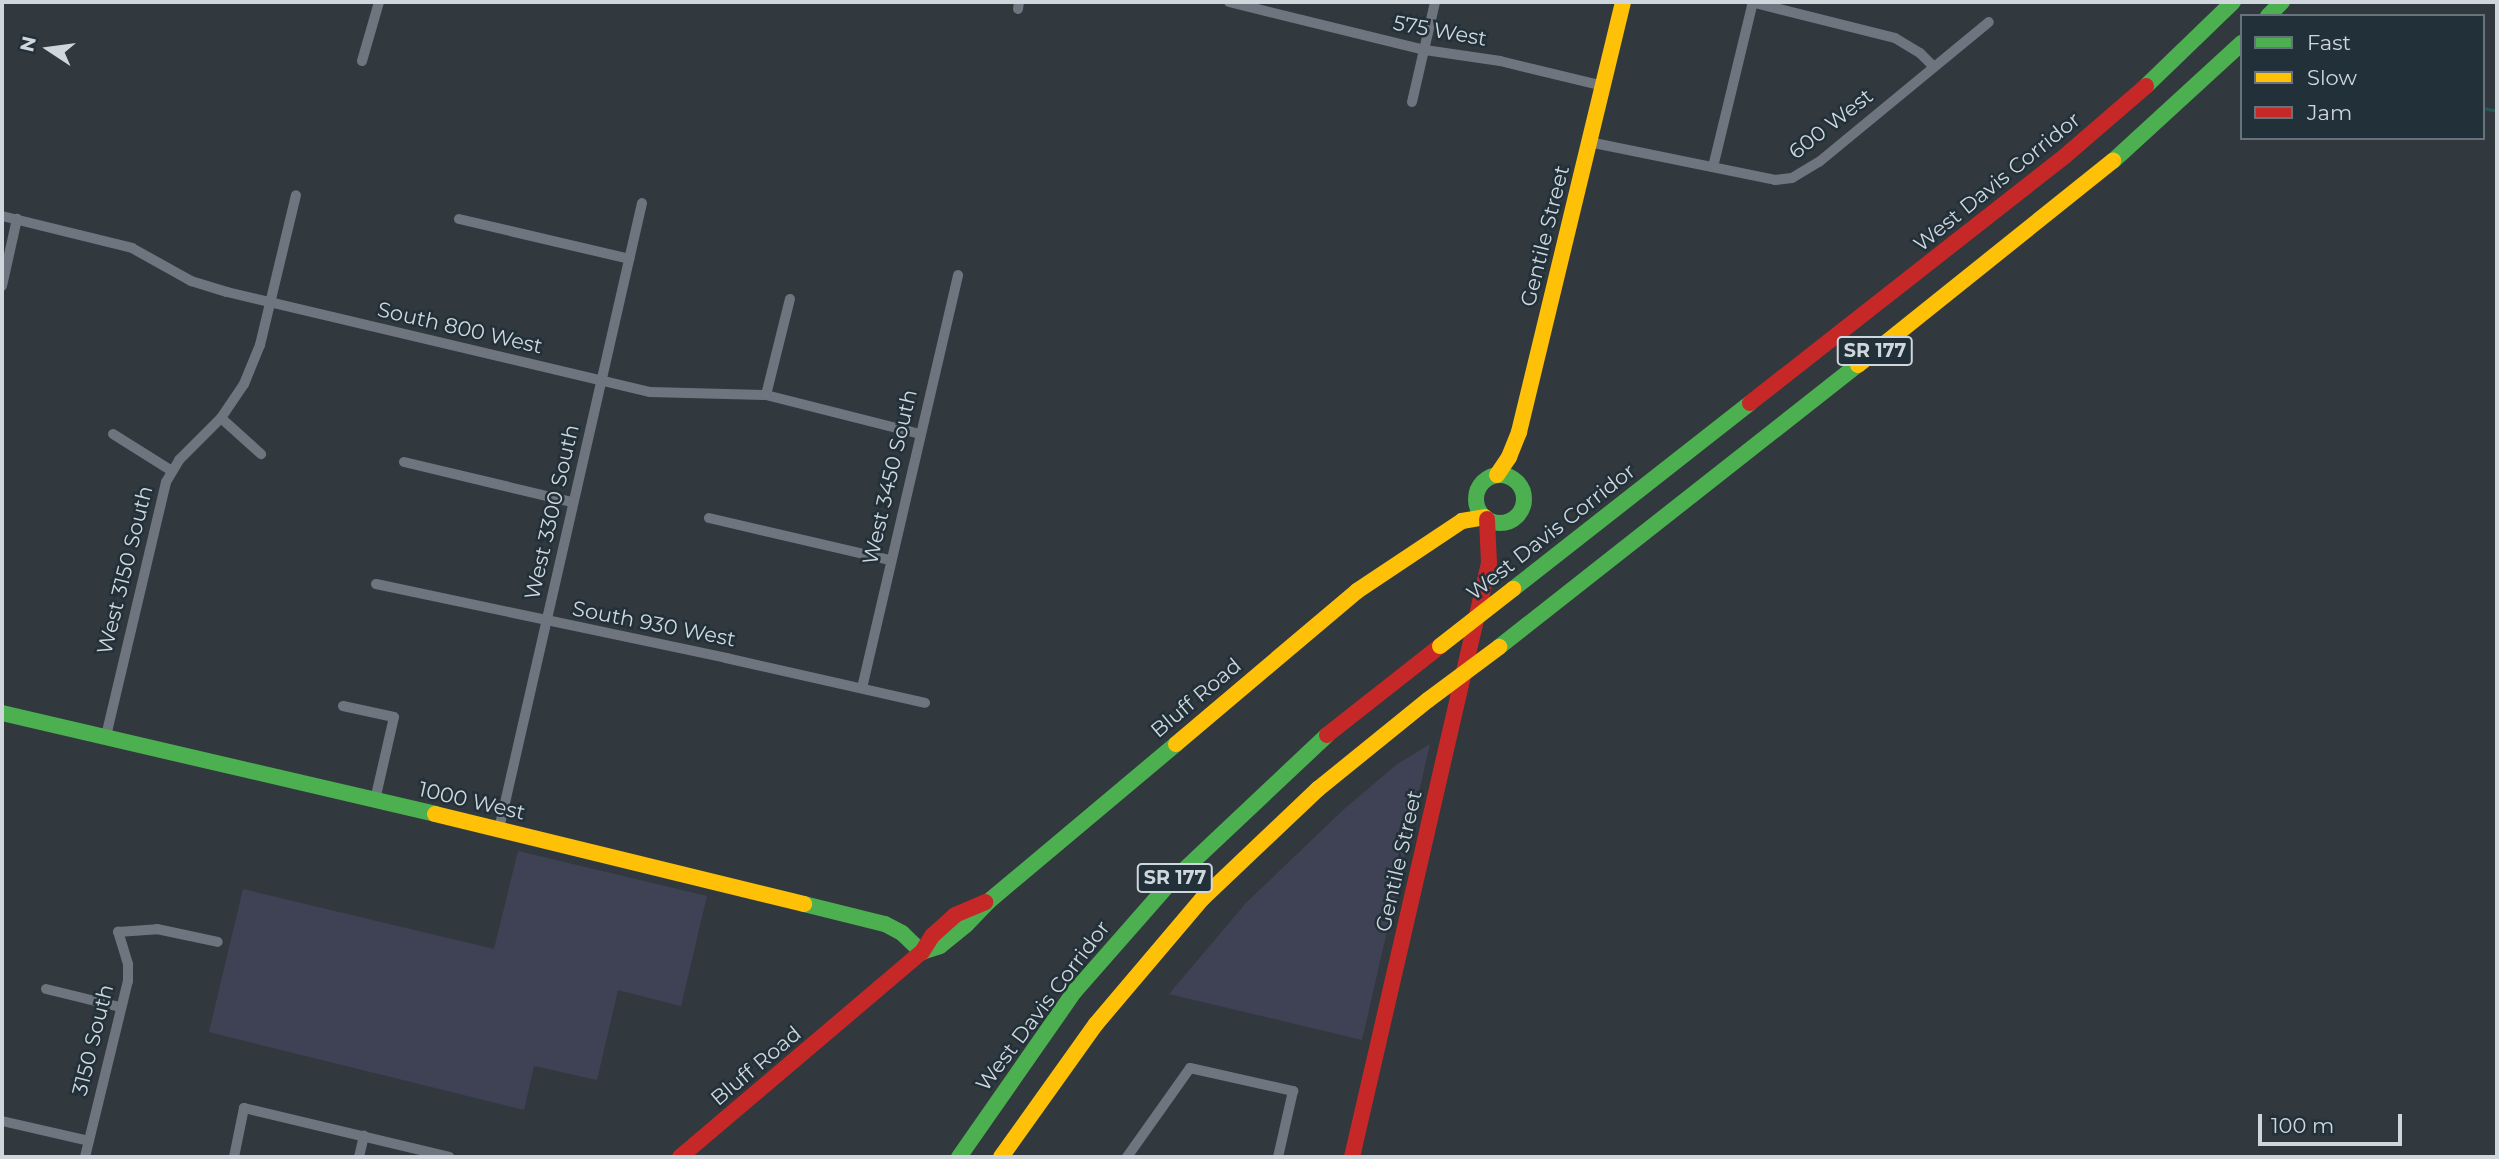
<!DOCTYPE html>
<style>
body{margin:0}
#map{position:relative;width:2499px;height:1159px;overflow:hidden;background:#31393e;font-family:Montserrat,sans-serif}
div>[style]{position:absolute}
.green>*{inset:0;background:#3f4255}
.stream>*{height:2.5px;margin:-1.25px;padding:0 1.25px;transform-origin:1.25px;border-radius:1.25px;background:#235758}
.street>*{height:10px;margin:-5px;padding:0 5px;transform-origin:5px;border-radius:5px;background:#6e757f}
.fast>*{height:16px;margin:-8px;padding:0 8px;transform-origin:8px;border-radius:8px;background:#4caf50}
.fast>.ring{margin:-8px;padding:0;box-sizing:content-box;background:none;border:16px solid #4caf50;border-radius:50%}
.slow>*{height:16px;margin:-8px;padding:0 8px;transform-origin:8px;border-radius:8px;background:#ffc107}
.jam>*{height:16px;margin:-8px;padding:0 8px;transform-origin:8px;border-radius:8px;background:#c62828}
.slow-bridge>*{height:16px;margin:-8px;padding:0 8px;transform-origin:8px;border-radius:8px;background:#ffc107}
span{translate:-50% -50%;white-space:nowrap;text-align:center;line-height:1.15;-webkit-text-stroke:5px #223039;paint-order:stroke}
.shield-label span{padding:2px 5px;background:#223039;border:2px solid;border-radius:5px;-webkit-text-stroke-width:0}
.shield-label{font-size:19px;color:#cfd7dd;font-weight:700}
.street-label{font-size:21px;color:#cfd7dd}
.frame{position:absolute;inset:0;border:4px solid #cfd7dd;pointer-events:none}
.legend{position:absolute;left:2240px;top:14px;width:245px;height:126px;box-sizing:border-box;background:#223039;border:2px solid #67737b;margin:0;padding:9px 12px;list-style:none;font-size:21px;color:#cfd7dd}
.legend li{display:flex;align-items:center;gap:14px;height:35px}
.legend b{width:35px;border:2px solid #67737b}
.north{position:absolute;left:14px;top:14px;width:70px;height:70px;-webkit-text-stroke:5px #223039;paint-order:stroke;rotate:283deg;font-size:19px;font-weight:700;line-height:28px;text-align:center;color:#cfd7dd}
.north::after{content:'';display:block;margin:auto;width:24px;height:32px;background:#cfd7dd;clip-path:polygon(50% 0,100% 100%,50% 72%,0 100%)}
.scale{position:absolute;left:2258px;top:1114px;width:144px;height:32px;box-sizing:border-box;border:4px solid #cfd7dd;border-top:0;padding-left:9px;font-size:21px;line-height:24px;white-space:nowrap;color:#cfd7dd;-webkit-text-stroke:5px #223039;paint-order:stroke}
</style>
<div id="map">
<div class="green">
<i style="clip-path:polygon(1430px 744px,1362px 1040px,1169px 994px,1246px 903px,1342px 811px,1396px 765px)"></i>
<i style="clip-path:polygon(518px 851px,707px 896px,681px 1006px,618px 990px,597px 1080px,534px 1066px,524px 1110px,209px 1032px,243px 889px,494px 949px)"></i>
</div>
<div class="stream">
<i style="left:2483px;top:108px;width:14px;rotate:12deg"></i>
</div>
<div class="street">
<i style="left:1229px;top:2px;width:202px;rotate:13.8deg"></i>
<i style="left:1425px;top:50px;width:76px;rotate:8.3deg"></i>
<i style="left:1500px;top:61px;width:106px;rotate:13.6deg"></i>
<i style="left:1751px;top:2px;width:148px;rotate:14deg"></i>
<i style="left:1895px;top:38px;width:29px;rotate:31deg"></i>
<i style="left:1920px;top:53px;width:18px;rotate:45deg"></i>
<i style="left:1018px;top:9px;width:7px;rotate:-82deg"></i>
<i style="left:362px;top:61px;width:61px;rotate:-73.9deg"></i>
<i style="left:1412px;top:102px;width:103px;rotate:-77deg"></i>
<i style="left:1589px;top:142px;width:190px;rotate:11.5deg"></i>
<i style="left:1775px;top:180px;width:17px;rotate:-7deg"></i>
<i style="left:1792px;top:178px;width:31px;rotate:-31deg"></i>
<i style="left:1819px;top:162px;width:220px;rotate:-39.5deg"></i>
<i style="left:1713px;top:167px;width:170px;rotate:-76.4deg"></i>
<i style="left:2px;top:216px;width:134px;rotate:13.8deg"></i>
<i style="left:132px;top:248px;width:68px;rotate:29.2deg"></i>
<i style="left:191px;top:281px;width:38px;rotate:17deg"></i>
<i style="left:227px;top:292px;width:435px;rotate:13.3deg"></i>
<i style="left:650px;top:392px;width:116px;rotate:1.5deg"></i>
<i style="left:766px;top:395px;width:159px;rotate:14.2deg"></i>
<i style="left:459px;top:219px;width:175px;rotate:13.2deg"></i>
<i style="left:2px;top:286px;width:69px;rotate:-77.4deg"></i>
<i style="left:766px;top:395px;width:99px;rotate:-76deg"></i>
<i style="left:221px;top:418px;width:54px;rotate:42deg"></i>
<i style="left:113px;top:434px;width:70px;rotate:32.1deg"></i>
<i style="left:404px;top:462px;width:173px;rotate:13.4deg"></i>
<i style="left:709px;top:518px;width:186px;rotate:13.1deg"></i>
<i style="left:376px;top:584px;width:358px;rotate:11.9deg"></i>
<i style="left:726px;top:658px;width:204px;rotate:12.7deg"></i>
<i style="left:862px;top:688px;width:424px;rotate:-76.9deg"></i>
<i style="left:343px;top:706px;width:52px;rotate:12.2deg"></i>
<i style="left:394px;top:717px;width:85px;rotate:102.9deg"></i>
<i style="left:106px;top:736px;width:261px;rotate:-76.7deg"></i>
<i style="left:166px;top:482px;width:26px;rotate:-59deg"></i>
<i style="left:179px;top:460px;width:59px;rotate:-45deg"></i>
<i style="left:221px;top:418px;width:41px;rotate:-55.9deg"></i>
<i style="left:244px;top:384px;width:42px;rotate:-67.7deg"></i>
<i style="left:260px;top:345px;width:154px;rotate:-76.5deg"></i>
<i style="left:499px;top:829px;width:642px;rotate:-77.13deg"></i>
<i style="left:46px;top:989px;width:76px;rotate:13.7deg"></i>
<i style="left:2px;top:1121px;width:89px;rotate:12.9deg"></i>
<i style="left:85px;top:1157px;width:181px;rotate:-76.3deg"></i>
<i style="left:128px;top:981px;width:17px;rotate:-90deg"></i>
<i style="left:128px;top:964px;width:34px;rotate:-107deg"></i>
<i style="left:118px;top:932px;width:39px;rotate:-4deg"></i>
<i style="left:157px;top:929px;width:62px;rotate:12deg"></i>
<i style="left:234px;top:1157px;width:50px;rotate:-78.5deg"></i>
<i style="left:244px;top:1108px;width:211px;rotate:13.4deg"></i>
<i style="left:359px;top:1157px;width:22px;rotate:-77deg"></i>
<i style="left:1127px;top:1157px;width:109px;rotate:-54.7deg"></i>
<i style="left:1190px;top:1068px;width:106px;rotate:12.6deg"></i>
<i style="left:1293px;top:1091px;width:68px;rotate:102.8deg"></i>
</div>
<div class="fast">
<i style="left:2268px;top:16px;width:20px;rotate:-45deg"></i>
<i style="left:2146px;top:86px;width:121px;rotate:-44deg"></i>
<i style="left:2113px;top:161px;width:175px;rotate:-42.5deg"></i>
<i class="ring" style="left:1476px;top:475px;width:32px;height:32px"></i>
<i style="left:1513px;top:589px;width:301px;rotate:-38.1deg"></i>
<i style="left:1499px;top:647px;width:457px;rotate:-38.2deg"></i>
<i style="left:2px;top:713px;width:445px;rotate:13.1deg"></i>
<i style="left:804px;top:904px;width:83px;rotate:13.9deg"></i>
<i style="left:885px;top:924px;width:19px;rotate:28deg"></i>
<i style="left:902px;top:933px;width:28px;rotate:44deg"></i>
<i style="left:922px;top:952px;width:19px;rotate:-18deg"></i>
<i style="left:940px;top:946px;width:33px;rotate:-39deg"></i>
<i style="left:966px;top:925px;width:33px;rotate:-46deg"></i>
<i style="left:989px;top:901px;width:244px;rotate:-40deg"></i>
<i style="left:959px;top:1157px;width:203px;rotate:-55.1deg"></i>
<i style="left:1075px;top:991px;width:141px;rotate:-48.7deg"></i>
<i style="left:1168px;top:885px;width:219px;rotate:-43.3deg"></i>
</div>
<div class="slow">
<i style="left:1858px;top:365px;width:327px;rotate:-38.7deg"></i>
<i style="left:1497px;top:475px;width:22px;rotate:-56deg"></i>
<i style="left:1509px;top:457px;width:27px;rotate:-68deg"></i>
<i style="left:1519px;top:432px;width:442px;rotate:-76.4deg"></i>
<i style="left:1176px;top:744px;width:237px;rotate:-40.2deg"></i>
<i style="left:1357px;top:591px;width:126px;rotate:-33.7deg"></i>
<i style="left:1462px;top:521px;width:23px;rotate:-10deg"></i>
<i style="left:435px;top:814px;width:380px;rotate:13.7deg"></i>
<i style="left:1001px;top:1157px;width:163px;rotate:-54.5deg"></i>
<i style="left:1096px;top:1024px;width:164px;rotate:-49.7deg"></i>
<i style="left:1202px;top:899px;width:160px;rotate:-43.5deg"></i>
<i style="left:1318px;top:789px;width:141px;rotate:-39deg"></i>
</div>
<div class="jam">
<i style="left:1750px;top:403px;width:400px;rotate:-38.1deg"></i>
<i style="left:2065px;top:156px;width:107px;rotate:-40.8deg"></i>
<i style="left:1327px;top:735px;width:144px;rotate:-38.2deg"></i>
<i style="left:680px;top:1157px;width:317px;rotate:-40.3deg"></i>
<i style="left:922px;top:952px;width:19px;rotate:-58deg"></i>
<i style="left:932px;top:936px;width:31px;rotate:-42deg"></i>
<i style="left:955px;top:915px;width:33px;rotate:-23deg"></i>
<i style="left:1352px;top:1157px;width:610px;rotate:-77.01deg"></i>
<i style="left:1489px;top:563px;width:44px;rotate:-92.6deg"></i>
</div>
<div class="slow-bridge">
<i style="left:1440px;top:646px;width:93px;rotate:-38deg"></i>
<i style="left:1428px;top:700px;width:89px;rotate:-36.7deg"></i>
</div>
<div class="shield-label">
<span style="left:1875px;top:351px">SR 177</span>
<span style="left:1175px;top:878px">SR 177</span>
</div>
<div class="street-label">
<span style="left:1440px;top:31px;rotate:10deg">575 West</span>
<span style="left:1831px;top:124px;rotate:-38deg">600 West</span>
<span style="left:1997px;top:182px;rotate:-39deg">West Davis Corridor</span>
<span style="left:1545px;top:236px;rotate:-76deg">Gentile Street</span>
<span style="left:460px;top:328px;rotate:13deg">South 800 West</span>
<span style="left:890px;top:477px;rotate:-77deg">West 3450 South</span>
<span style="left:552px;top:512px;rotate:-77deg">West 3300 South</span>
<span style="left:1551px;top:532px;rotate:-38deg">West Davis Corridor</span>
<span style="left:125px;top:570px;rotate:-76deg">West 3150 South</span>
<span style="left:654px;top:624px;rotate:11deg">South 930 West</span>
<span style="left:1196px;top:698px;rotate:-40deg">Bluff Road</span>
<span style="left:472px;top:801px;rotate:13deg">1000 West</span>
<span style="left:1399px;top:861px;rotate:-77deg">Gentile Street</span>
<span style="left:1043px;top:1006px;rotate:-53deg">West Davis Corridor</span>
<span style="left:93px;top:1040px;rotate:-76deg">3150 South</span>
<span style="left:756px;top:1066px;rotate:-40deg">Bluff Road</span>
</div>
<div class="frame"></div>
<ul class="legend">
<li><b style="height:9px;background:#4caf50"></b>Fast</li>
<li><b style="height:9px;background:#ffc107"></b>Slow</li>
<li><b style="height:9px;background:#c62828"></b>Jam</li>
</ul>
<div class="north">N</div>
<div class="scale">100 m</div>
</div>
